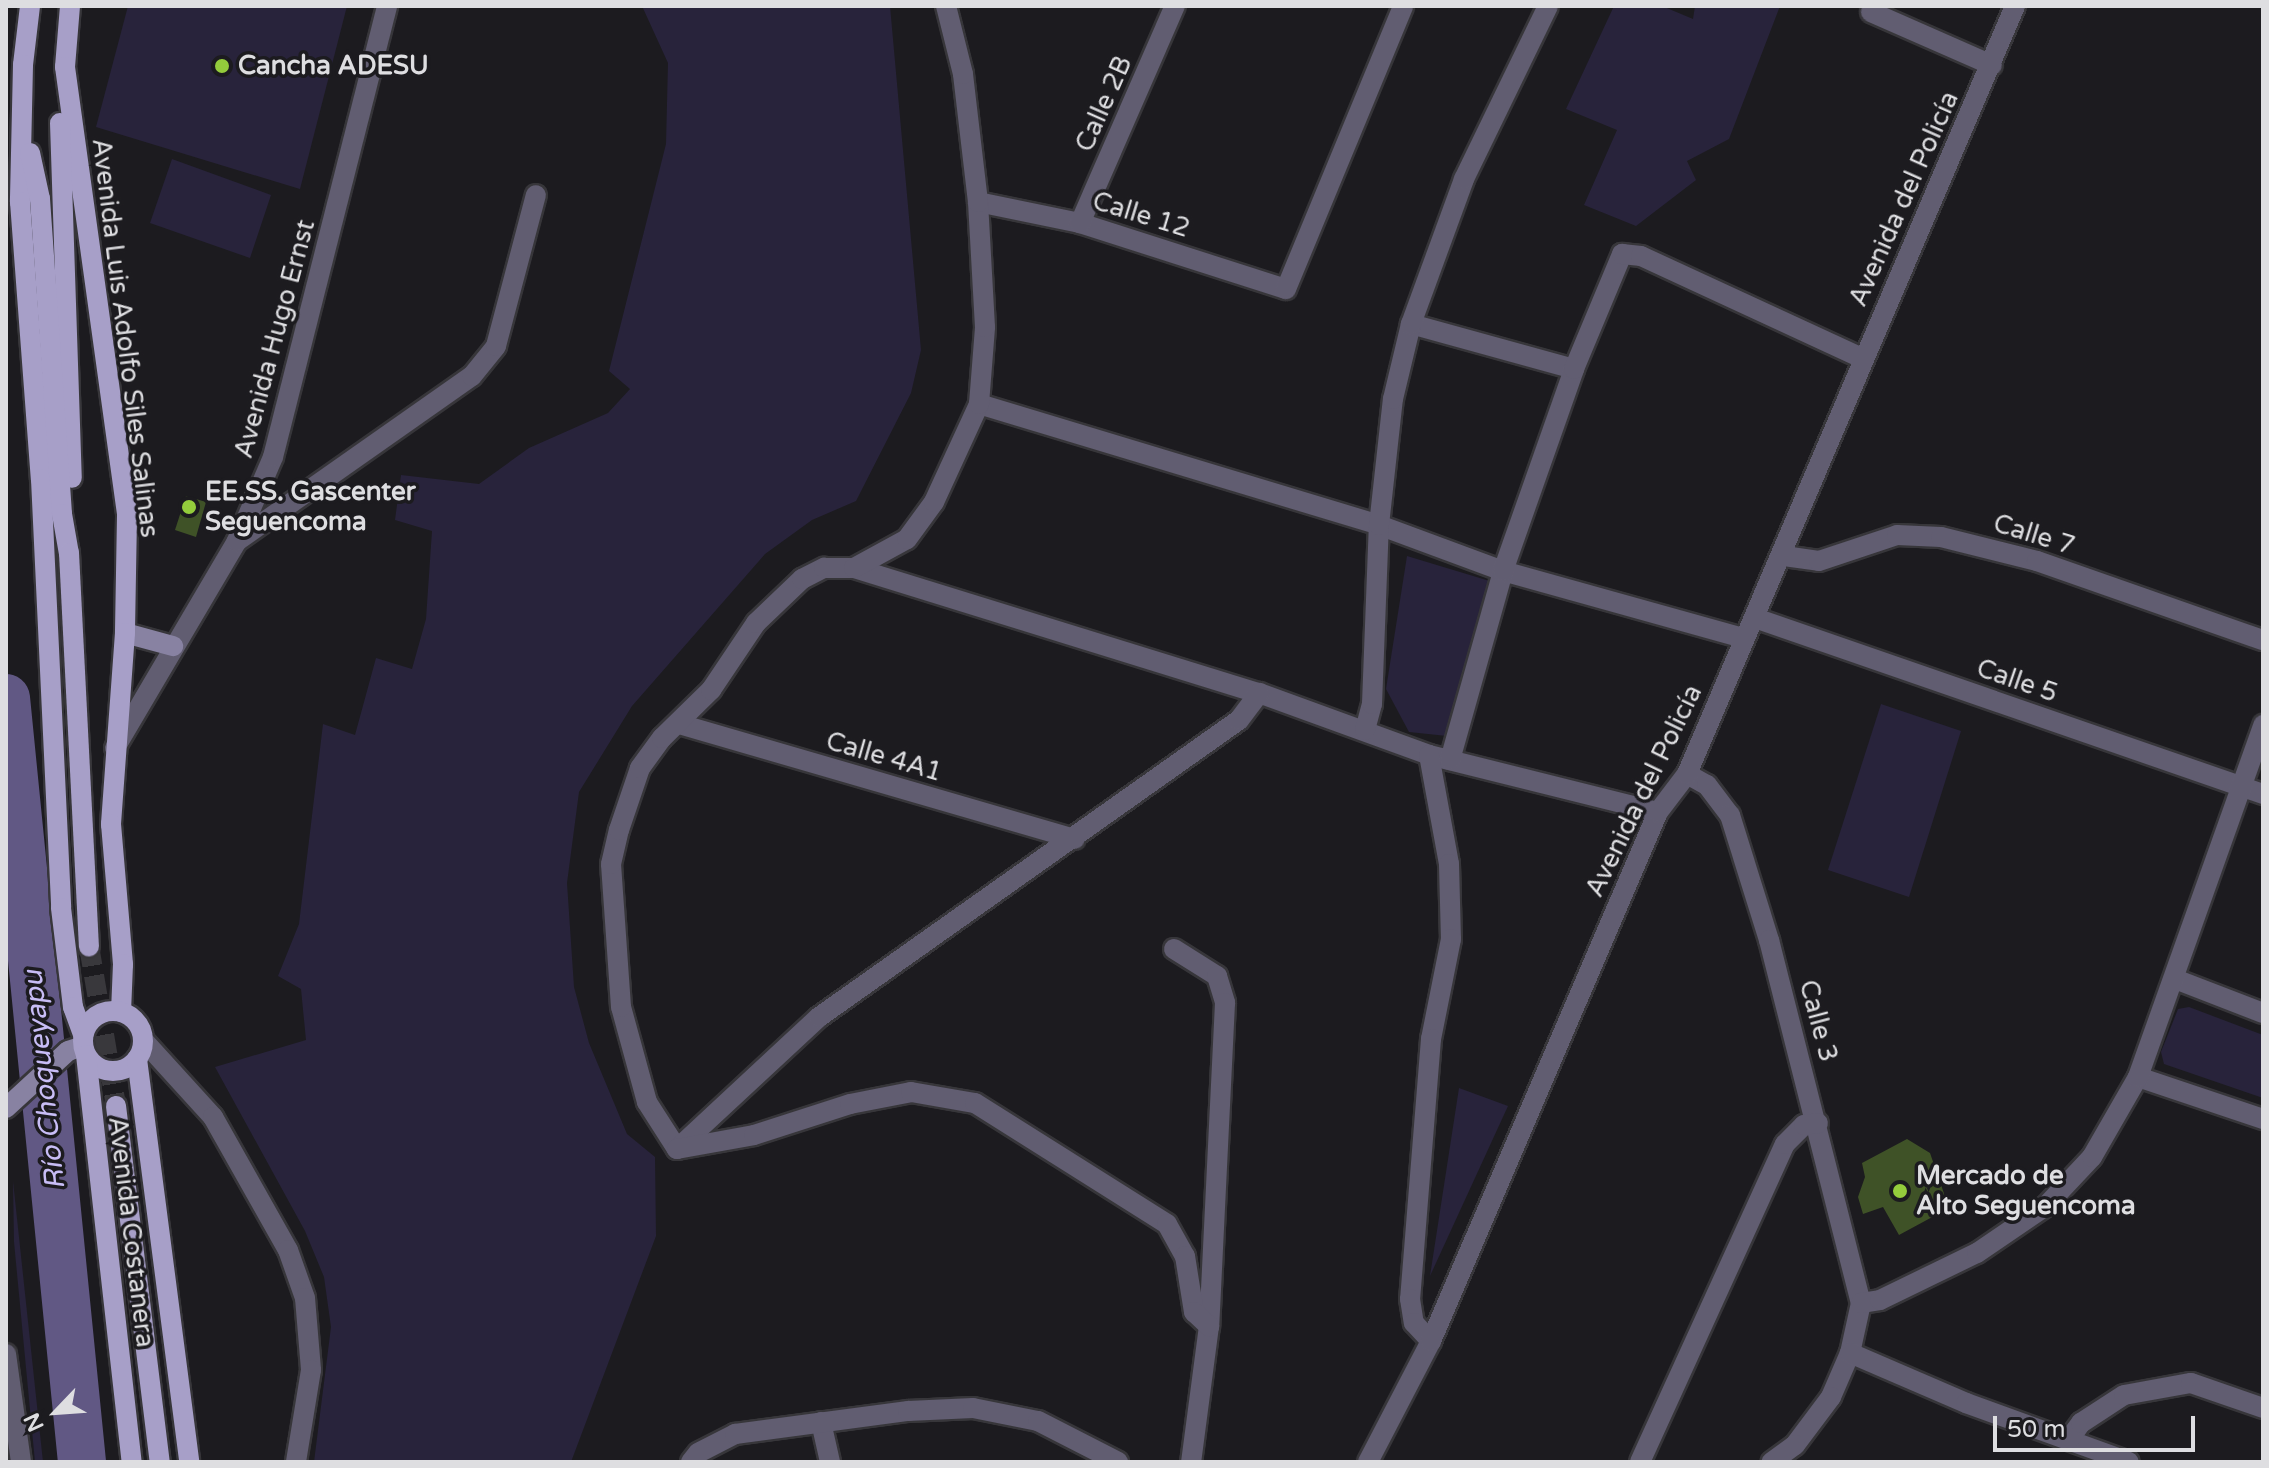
<!DOCTYPE html>
<meta charset="utf-8">
<style>
body{margin:0}
#map{position:relative;width:2269px;height:1468px;overflow:hidden;background:#1c1b1f;font-family:"Varela Round",sans-serif}
div>[style]{position:absolute}
.green>*{inset:0;background:#28233b}
.river>*{height:48px;margin:-24px;padding:0 24px;transform-origin:24px;border-radius:24px;background:#615884}
.building>*{inset:0;background:#3f5227}
.primary-tunnel>*{height:20px;margin-top:-10px;transform-origin:0;background:repeating-linear-gradient(90deg,#39383c 0 20px,transparent 0 30px)}
.roads{filter:drop-shadow(2px 0 #37363a) drop-shadow(-2px 0 #37363a) drop-shadow(0 2px #37363a) drop-shadow(0 -2px #37363a)}
.minor>*{height:20px;margin:-10px;padding:0 10px;transform-origin:10px;border-radius:10px;background:#615d71}
.tertiary>*{height:20px;margin:-10px;padding:0 10px;transform-origin:10px;border-radius:10px;background:#615d71}
.secondary>*{height:20px;margin:-10px;padding:0 10px;transform-origin:10px;border-radius:10px;background:#8882a2}
.primary>*{height:20px;margin:-10px;padding:0 10px;transform-origin:10px;border-radius:10px;background:#a79fc8}
.primary>.ring{margin:-10px;padding:0;box-sizing:content-box;background:none;border:20px solid #a79fc8;border-radius:50%}
.dots>*{width:22px;height:22px;translate:-50% -50%;box-sizing:border-box;border:4px solid #1c1b1f;border-radius:50%}
span{translate:-50% -50%;white-space:nowrap;text-align:center;line-height:1.15;-webkit-text-stroke:7px #1c1b1f;paint-order:stroke}
.poi-label{font-size:26px;color:#dedee1;font-weight:700}
.left{translate:0 -50%;text-align:left}
.street-label{font-size:26px;color:#dedee1}
.water-label{font-size:28px;color:#c8bdf6;font-style:italic}
.frame{position:absolute;inset:0;border:8px solid #dedee1;pointer-events:none}
.north{position:absolute;left:16px;top:1372px;width:80px;height:80px;-webkit-text-stroke:6px #1c1b1f;paint-order:stroke;rotate:245deg;font-size:22px;font-weight:700;line-height:32px;text-align:center;color:#dedee1}
.north::after{content:'';display:block;margin:auto;width:28px;height:36px;background:#dedee1;clip-path:polygon(50% 0,100% 100%,50% 72%,0 100%)}
.scale{position:absolute;left:1993px;top:1416px;width:202px;height:36px;box-sizing:border-box;border:4px solid #dedee1;border-top:0;padding-left:10px;font-size:24px;line-height:28px;white-space:nowrap;color:#dedee1;-webkit-text-stroke:6px #1c1b1f;paint-order:stroke}
</style>
<div id="map">
<div class="green">
<i style="clip-path:polygon(128px 6px,347px 6px,300px 189px,96px 127px)"></i>
<i style="clip-path:polygon(642px 6px,890px 6px,921px 350px,911px 393px,856px 501px,812px 520px,765px 554px,632px 706px,579px 792px,567px 883px,574px 987px,589px 1043px,627px 1134px,655px 1157px,656px 1236px,571px 1462px,314px 1462px,331px 1327px,324px 1277px,305px 1231px,215px 1067px,306px 1040px,301px 989px,278px 976px,299px 924px,323px 724px,355px 735px,376px 658px,412px 669px,426px 619px,432px 531px,395px 520px,401px 475px,479px 484px,529px 448px,608px 413px,630px 389px,609px 371px,666px 144px,668px 63px)"></i>
<i style="clip-path:polygon(1614px 6px,1662px 6px,1693px 19px,1695px 6px,1780px 6px,1729px 139px,1687px 161px,1696px 180px,1636px 226px,1584px 205px,1617px 130px,1566px 109px)"></i>
<i style="clip-path:polygon(172px 159px,271px 195px,250px 258px,150px 223px)"></i>
<i style="clip-path:polygon(1407px 556px,1493px 582px,1447px 736px,1409px 732px,1386px 689px)"></i>
<i style="clip-path:polygon(1881px 704px,1961px 731px,1909px 897px,1828px 870px)"></i>
<i style="clip-path:polygon(2189px 1007px,2263px 1035px,2263px 1098px,2164px 1064px,2161px 1052px,2178px 1009px)"></i>
<i style="clip-path:polygon(1459px 1088px,1508px 1106px,1430px 1276px)"></i>
<i style="clip-path:polygon(13px 1181px,43px 1462px,35px 1462px,14px 1242px)"></i>
</div>
<div class="river">
<i style="left:6px;top:698px;width:768px;rotate:84.32deg"></i>
</div>
<div class="building">
<i style="clip-path:polygon(186px 496px,206px 502px,196px 537px,175px 530px)"></i>
<i style="clip-path:polygon(1907px 1139px,1930px 1153px,1949px 1208px,1899px 1235px,1883px 1207px,1863px 1214px,1858px 1197px,1865px 1177px,1862px 1163px)"></i>
</div>
<div class="primary-tunnel">
<i style="left:89px;top:946px;width:162px;rotate:80.4deg"></i>
</div>
<div class="roads">
<div class="minor">
<i style="left:1871px;top:12px;width:132px;rotate:23.7deg"></i>
<i style="left:978px;top:202px;width:104px;rotate:11.6deg"></i>
<i style="left:1080px;top:223px;width:216px;rotate:17.8deg"></i>
<i style="left:1286px;top:289px;width:306px;rotate:-67.5deg"></i>
<i style="left:1080px;top:223px;width:237px;rotate:-66.4deg"></i>
<i style="left:1411px;top:324px;width:169px;rotate:15.4deg"></i>
<i style="left:979px;top:404px;width:418px;rotate:16.8deg"></i>
<i style="left:1379px;top:525px;width:132px;rotate:20.4deg"></i>
<i style="left:1503px;top:571px;width:249px;rotate:15.6deg"></i>
<i style="left:237px;top:541px;width:287px;rotate:-35.1deg"></i>
<i style="left:472px;top:376px;width:38px;rotate:-51deg"></i>
<i style="left:496px;top:346px;width:156px;rotate:-75.2deg"></i>
<i style="left:1784px;top:556px;width:35px;rotate:8deg"></i>
<i style="left:1819px;top:561px;width:82px;rotate:-18.4deg"></i>
<i style="left:1897px;top:535px;width:44px;rotate:2.6deg"></i>
<i style="left:1941px;top:537px;width:99px;rotate:14deg"></i>
<i style="left:2037px;top:561px;width:239px;rotate:19.3deg"></i>
<i style="left:854px;top:568px;width:424px;rotate:17.2deg"></i>
<i style="left:1259px;top:693px;width:181px;rotate:20deg"></i>
<i style="left:1429px;top:755px;width:236px;rotate:14deg"></i>
<i style="left:1755px;top:618px;width:538px;rotate:19.11deg"></i>
<i style="left:679px;top:724px;width:412px;rotate:16.2deg"></i>
<i style="left:1365px;top:730px;width:27px;rotate:-75deg"></i>
<i style="left:1372px;top:704px;width:179px;rotate:-87.8deg"></i>
<i style="left:1379px;top:525px;width:127px;rotate:-83.7deg"></i>
<i style="left:1393px;top:399px;width:77px;rotate:-76.5deg"></i>
<i style="left:1411px;top:324px;width:154px;rotate:-69.9deg"></i>
<i style="left:1464px;top:179px;width:192px;rotate:-64.1deg"></i>
<i style="left:1429px;top:755px;width:111px;rotate:79.6deg"></i>
<i style="left:1449px;top:864px;width:75px;rotate:88.5deg"></i>
<i style="left:1451px;top:939px;width:102px;rotate:101.3deg"></i>
<i style="left:1431px;top:1039px;width:261px;rotate:94.6deg"></i>
<i style="left:1410px;top:1299px;width:24px;rotate:81deg"></i>
<i style="left:1414px;top:1323px;width:25px;rotate:47deg"></i>
<i style="left:1450px;top:760px;width:196px;rotate:-74.3deg"></i>
<i style="left:1503px;top:571px;width:214px;rotate:-70.6deg"></i>
<i style="left:1574px;top:369px;width:125px;rotate:-67.3deg"></i>
<i style="left:1622px;top:254px;width:19px;rotate:6deg"></i>
<i style="left:1641px;top:256px;width:243px;rotate:24.8deg"></i>
<i style="left:1687px;top:774px;width:23px;rotate:29deg"></i>
<i style="left:1707px;top:785px;width:38px;rotate:53deg"></i>
<i style="left:1730px;top:815px;width:131px;rotate:72.7deg"></i>
<i style="left:1769px;top:940px;width:374px;rotate:75.8deg"></i>
<i style="left:1861px;top:1303px;width:51px;rotate:102.4deg"></i>
<i style="left:1850px;top:1353px;width:48px;rotate:113.4deg"></i>
<i style="left:1831px;top:1397px;width:60px;rotate:126.9deg"></i>
<i style="left:1795px;top:1445px;width:29px;rotate:144deg"></i>
<i style="left:1174px;top:949px;width:51px;rotate:32.1deg"></i>
<i style="left:1217px;top:976px;width:28px;rotate:73deg"></i>
<i style="left:1225px;top:1003px;width:323px;rotate:92.8deg"></i>
<i style="left:1209px;top:1326px;width:137px;rotate:97.5deg"></i>
<i style="left:2175px;top:979px;width:94px;rotate:21.1deg"></i>
<i style="left:143px;top:1040px;width:104px;rotate:47.7deg"></i>
<i style="left:213px;top:1117px;width:153px;rotate:60.6deg"></i>
<i style="left:288px;top:1250px;width:51px;rotate:70.5deg"></i>
<i style="left:305px;top:1298px;width:72px;rotate:85.2deg"></i>
<i style="left:311px;top:1370px;width:93px;rotate:99.3deg"></i>
<i style="left:2138px;top:1077px;width:132px;rotate:18.6deg"></i>
<i style="left:677px;top:1149px;width:56px;rotate:-122.6deg"></i>
<i style="left:647px;top:1102px;width:98px;rotate:-105.3deg"></i>
<i style="left:621px;top:1007px;width:143px;rotate:-94deg"></i>
<i style="left:611px;top:864px;width:35px;rotate:-77deg"></i>
<i style="left:619px;top:830px;width:65px;rotate:-71.3deg"></i>
<i style="left:640px;top:768px;width:37px;rotate:-54deg"></i>
<i style="left:662px;top:738px;width:69px;rotate:-44.4deg"></i>
<i style="left:711px;top:690px;width:81px;rotate:-56.1deg"></i>
<i style="left:756px;top:623px;width:64px;rotate:-43.7deg"></i>
<i style="left:802px;top:579px;width:25px;rotate:-27deg"></i>
<i style="left:824px;top:568px;width:30px"></i>
<i style="left:854px;top:568px;width:60px;rotate:-28.7deg"></i>
<i style="left:907px;top:539px;width:46px;rotate:-53.9deg"></i>
<i style="left:934px;top:502px;width:108px;rotate:-65.3deg"></i>
<i style="left:979px;top:404px;width:77px;rotate:-85.5deg"></i>
<i style="left:985px;top:327px;width:125px;rotate:-93.2deg"></i>
<i style="left:978px;top:202px;width:129px;rotate:-96.7deg"></i>
<i style="left:963px;top:74px;width:70px;rotate:-104deg"></i>
<i style="left:677px;top:1149px;width:194px;rotate:-42.9deg"></i>
<i style="left:819px;top:1017px;width:514px;rotate:-35.27deg"></i>
<i style="left:1239px;top:720px;width:34px;rotate:-53deg"></i>
<i style="left:677px;top:1149px;width:78px;rotate:-10.3deg"></i>
<i style="left:754px;top:1135px;width:101px;rotate:-17.9deg"></i>
<i style="left:850px;top:1104px;width:62px;rotate:-11.1deg"></i>
<i style="left:911px;top:1092px;width:65px;rotate:9.8deg"></i>
<i style="left:975px;top:1103px;width:227px;rotate:32.2deg"></i>
<i style="left:1167px;top:1224px;width:37px;rotate:61deg"></i>
<i style="left:1185px;top:1256px;width:57px;rotate:80.9deg"></i>
<i style="left:1194px;top:1312px;width:21px;rotate:43deg"></i>
<i style="left:1861px;top:1303px;width:19px;rotate:-9deg"></i>
<i style="left:1880px;top:1300px;width:108px;rotate:-25.9deg"></i>
<i style="left:1977px;top:1253px;width:83px;rotate:-34.3deg"></i>
<i style="left:2046px;top:1206px;width:67px;rotate:-46.8deg"></i>
<i style="left:2092px;top:1157px;width:92px;rotate:-60.1deg"></i>
<i style="left:2138px;top:1077px;width:374px;rotate:-70.4deg"></i>
<i style="left:1850px;top:1353px;width:126px;rotate:23.3deg"></i>
<i style="left:1966px;top:1403px;width:173px;rotate:19.9deg"></i>
<i style="left:6px;top:1354px;width:109px;rotate:82.1deg"></i>
<i style="left:821px;top:1422px;width:41px;rotate:77.3deg"></i>
<i style="left:2070px;top:1438px;width:19px;rotate:-54deg"></i>
<i style="left:2081px;top:1423px;width:51px;rotate:-33.1deg"></i>
<i style="left:2124px;top:1395px;width:68px;rotate:-10.2deg"></i>
<i style="left:2191px;top:1383px;width:76px;rotate:19.1deg"></i>
<i style="left:691px;top:1462px;width:11px;rotate:-52deg"></i>
<i style="left:698px;top:1453px;width:42px;rotate:-27.2deg"></i>
<i style="left:735px;top:1434px;width:175px;rotate:-7.6deg"></i>
<i style="left:908px;top:1411px;width:65px;rotate:-2.6deg"></i>
<i style="left:973px;top:1408px;width:66px;rotate:11.3deg"></i>
<i style="left:1038px;top:1421px;width:90px;rotate:27.1deg"></i>
<i style="left:1368px;top:1462px;width:136px;rotate:-62.5deg"></i>
<i style="left:1431px;top:1341px;width:576px;rotate:-66.78deg"></i>
<i style="left:1658px;top:812px;width:48px;rotate:-52.7deg"></i>
<i style="left:1687px;top:774px;width:835px;rotate:-66.87deg"></i>
<i style="left:1640px;top:1462px;width:349px;rotate:-65.5deg"></i>
<i style="left:1785px;top:1144px;width:27px;rotate:-45deg"></i>
<i style="left:1804px;top:1125px;width:14px;rotate:-8deg"></i>
</div>
<div class="tertiary">
<i style="left:115px;top:748px;width:240px;rotate:-59.5deg"></i>
<i style="left:237px;top:541px;width:91px;rotate:-66.8deg"></i>
<i style="left:273px;top:457px;width:465px;rotate:-75.8deg"></i>
</div>
<div class="secondary">
<i style="left:125px;top:633px;width:50px;rotate:15.2deg"></i>
<i style="left:6px;top:1108px;width:84px;rotate:-42.6deg"></i>
<i style="left:68px;top:1051px;width:16px;rotate:-18deg"></i>
</div>
<div class="primary">
<i style="left:30px;top:6px;width:59px;rotate:96.8deg"></i>
<i style="left:23px;top:65px;width:137px;rotate:91.3deg"></i>
<i style="left:20px;top:202px;width:278px;rotate:85.7deg"></i>
<i style="left:41px;top:479px;width:429px;rotate:87.3deg"></i>
<i style="left:61px;top:908px;width:100px;rotate:83.1deg"></i>
<i style="left:73px;top:1007px;width:30px;rotate:70deg"></i>
<i style="left:70px;top:6px;width:61px;rotate:94.7deg"></i>
<i style="left:65px;top:67px;width:453px;rotate:82.1deg"></i>
<i style="left:127px;top:516px;width:117px;rotate:91deg"></i>
<i style="left:125px;top:633px;width:192px;rotate:94.2deg"></i>
<i style="left:111px;top:824px;width:141px;rotate:85.1deg"></i>
<i style="left:123px;top:964px;width:48px;rotate:92.4deg"></i>
<i style="left:60px;top:123px;width:355px;rotate:88.1deg"></i>
<i style="left:30px;top:153px;width:47px;rotate:77.7deg"></i>
<i style="left:40px;top:199px;width:316px;rotate:86deg"></i>
<i style="left:62px;top:514px;width:40px;rotate:80deg"></i>
<i style="left:69px;top:553px;width:394px;rotate:87.1deg"></i>
<i class="ring" style="left:83px;top:1011px;width:40px;height:40px"></i>
<i style="left:86px;top:1055px;width:410px;rotate:83.6deg"></i>
<i style="left:137px;top:1059px;width:406px;rotate:82.6deg"></i>
<i style="left:116px;top:1106px;width:359px;rotate:83deg"></i>
</div>
</div>
<div class="dots">
<i style="left:222px;top:66px;background:#94cc3c"></i>
<i style="left:189px;top:507px;background:#94cc3c"></i>
<i style="left:1900px;top:1191px;background:#94cc3c"></i>
</div>
<div class="poi-label">
<span class="left" style="left:238px;top:66px">Cancha ADESU</span>
<span class="left" style="left:205px;top:507px">EE.SS. Gascenter<br>Seguencoma</span>
<span class="left" style="left:1916px;top:1191px">Mercado de<br>Alto Seguencoma</span>
</div>
<div class="street-label">
<span style="left:1104px;top:104px;rotate:-66deg">Calle 2B</span>
<span style="left:1904px;top:199px;rotate:-66deg">Avenida del Policía</span>
<span style="left:1141px;top:215px;rotate:17deg">Calle 12</span>
<span style="left:125px;top:338px;rotate:83deg">Avenida Luis Adolfo Siles Salinas</span>
<span style="left:275px;top:339px;rotate:-75deg">Avenida Hugo Ernst</span>
<span style="left:2034px;top:535px;rotate:17deg">Calle 7</span>
<span style="left:2017px;top:681px;rotate:19deg">Calle 5</span>
<span style="left:884px;top:757px;rotate:16deg">Calle 4A1</span>
<span style="left:1644px;top:791px;rotate:-64deg">Avenida del Policía</span>
<span style="left:1818px;top:1021px;rotate:75deg">Calle 3</span>
<span style="left:131px;top:1232px;rotate:83deg">Avenida Costanera</span>
</div>
<div class="water-label">
<span style="left:44px;top:1080px;rotate:-96deg">Río Choqueyapu</span>
</div>
<div class="frame"></div>
<div class="north">N</div>
<div class="scale">50 m</div>
</div>
